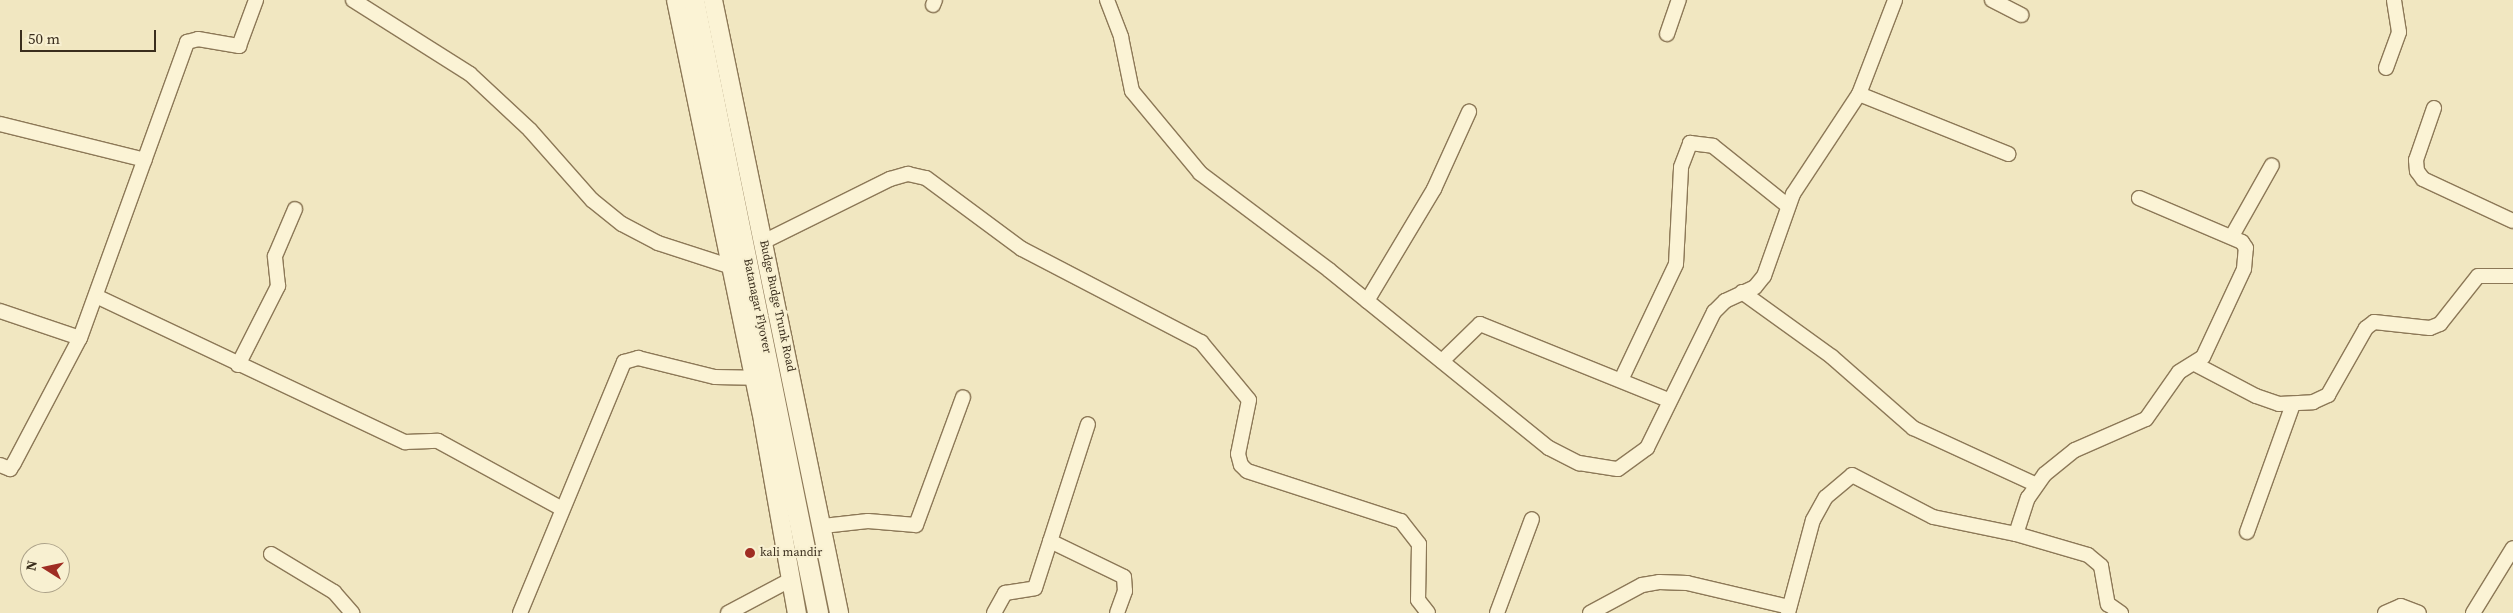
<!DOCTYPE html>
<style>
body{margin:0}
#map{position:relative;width:2513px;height:613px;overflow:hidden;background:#f1e7c1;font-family:"Source Serif 4",serif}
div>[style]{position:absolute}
.roads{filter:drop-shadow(1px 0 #8c7857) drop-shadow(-1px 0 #8c7857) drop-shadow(0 1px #8c7857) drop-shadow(0 -1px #8c7857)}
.minor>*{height:14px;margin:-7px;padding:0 7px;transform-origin:7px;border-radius:7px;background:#fbf3d5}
.tertiary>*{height:18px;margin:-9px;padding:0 9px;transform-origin:9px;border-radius:9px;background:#fbf3d5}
.secondary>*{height:20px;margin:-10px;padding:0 10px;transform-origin:10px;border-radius:10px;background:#fbf3d5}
.dots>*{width:14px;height:14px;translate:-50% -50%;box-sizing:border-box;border:2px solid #f8f0d1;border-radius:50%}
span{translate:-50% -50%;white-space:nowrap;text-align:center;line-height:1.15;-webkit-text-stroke:4px #f8f0d1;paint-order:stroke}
.street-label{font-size:12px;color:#3a2e1d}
.poi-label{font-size:12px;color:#3a2e1d}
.left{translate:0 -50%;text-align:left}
.north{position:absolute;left:20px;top:543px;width:50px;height:50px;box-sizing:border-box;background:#f8f0d1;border:1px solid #aca289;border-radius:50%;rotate:280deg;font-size:14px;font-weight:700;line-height:20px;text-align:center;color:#3a2e1d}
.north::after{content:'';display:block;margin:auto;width:18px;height:22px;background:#9f2d23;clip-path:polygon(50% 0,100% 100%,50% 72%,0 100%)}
.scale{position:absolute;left:20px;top:30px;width:136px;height:22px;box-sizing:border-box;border:2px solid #3a2e1d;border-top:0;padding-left:6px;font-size:15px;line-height:18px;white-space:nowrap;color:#3a2e1d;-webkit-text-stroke:4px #f8f0d1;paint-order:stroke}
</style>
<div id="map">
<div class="roads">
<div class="minor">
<i style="left:353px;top:0;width:138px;rotate:32.3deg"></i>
<i style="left:470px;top:74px;width:82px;rotate:43deg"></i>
<i style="left:530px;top:130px;width:94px;rotate:48.5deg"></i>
<i style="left:592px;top:200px;width:38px;rotate:39deg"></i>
<i style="left:622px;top:224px;width:41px;rotate:27.8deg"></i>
<i style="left:658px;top:243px;width:78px;rotate:18deg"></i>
<i style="left:1107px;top:0;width:40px;rotate:69deg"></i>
<i style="left:1121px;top:37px;width:55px;rotate:78.5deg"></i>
<i style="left:1132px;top:91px;width:107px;rotate:50.3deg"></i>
<i style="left:1200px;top:173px;width:161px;rotate:36.9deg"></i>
<i style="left:1329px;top:270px;width:283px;rotate:39deg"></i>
<i style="left:1549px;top:448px;width:34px;rotate:27deg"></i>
<i style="left:1579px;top:463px;width:39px;rotate:9deg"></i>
<i style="left:1618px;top:469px;width:36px;rotate:-36deg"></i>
<i style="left:1647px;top:448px;width:152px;rotate:-63.8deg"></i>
<i style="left:1714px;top:312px;width:16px;rotate:-45deg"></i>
<i style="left:1725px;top:301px;width:33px;rotate:-25deg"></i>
<i style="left:1755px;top:287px;width:14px;rotate:-51deg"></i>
<i style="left:1764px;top:276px;width:87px;rotate:-70.5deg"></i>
<i style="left:1793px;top:194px;width:120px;rotate:-56.6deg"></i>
<i style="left:1859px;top:94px;width:101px;rotate:-69deg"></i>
<i style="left:1992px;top:0;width:33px;rotate:27deg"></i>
<i style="left:933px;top:5px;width:5px;rotate:-68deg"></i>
<i style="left:1667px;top:34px;width:36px;rotate:-71deg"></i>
<i style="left:2386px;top:68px;width:38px;rotate:-70deg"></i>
<i style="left:2399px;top:32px;width:32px;rotate:-99deg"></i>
<i style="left:1859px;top:94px;width:161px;rotate:21.9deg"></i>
<i style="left:2434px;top:108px;width:55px;rotate:109.1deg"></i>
<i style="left:2416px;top:160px;width:11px;rotate:85deg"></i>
<i style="left:2417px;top:171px;width:10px;rotate:53deg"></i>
<i style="left:2423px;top:179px;width:99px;rotate:25deg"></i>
<i style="left:0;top:124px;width:149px;rotate:13.9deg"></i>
<i style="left:2232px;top:236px;width:81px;rotate:-60.6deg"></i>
<i style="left:763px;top:242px;width:142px;rotate:-26.4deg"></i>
<i style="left:890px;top:179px;width:19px;rotate:-16deg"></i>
<i style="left:908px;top:174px;width:18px;rotate:13deg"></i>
<i style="left:926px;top:178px;width:119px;rotate:36.5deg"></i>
<i style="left:1022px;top:249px;width:202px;rotate:27.5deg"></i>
<i style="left:1201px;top:342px;width:75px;rotate:50.4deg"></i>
<i style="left:1249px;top:400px;width:55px;rotate:101.5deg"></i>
<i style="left:1238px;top:454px;width:11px;rotate:75deg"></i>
<i style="left:1241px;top:465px;width:8px;rotate:45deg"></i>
<i style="left:1247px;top:471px;width:162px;rotate:18deg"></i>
<i style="left:1401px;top:521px;width:29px;rotate:52deg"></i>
<i style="left:1419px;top:544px;width:56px;rotate:91deg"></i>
<i style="left:1418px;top:600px;width:16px;rotate:52deg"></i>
<i style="left:1742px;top:292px;width:111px;rotate:35.8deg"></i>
<i style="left:1832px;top:357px;width:108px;rotate:41.2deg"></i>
<i style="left:1913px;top:428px;width:134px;rotate:24.7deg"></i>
<i style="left:98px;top:297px;width:340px;rotate:25.3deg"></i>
<i style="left:405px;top:442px;width:33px;rotate:-2deg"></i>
<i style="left:438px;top:441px;width:141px;rotate:28.7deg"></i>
<i style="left:1367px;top:301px;width:131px;rotate:-59.1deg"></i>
<i style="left:1434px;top:189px;width:85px;rotate:-65.6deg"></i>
<i style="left:0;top:311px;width:84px;rotate:18.6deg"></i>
<i style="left:1442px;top:361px;width:53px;rotate:-44.2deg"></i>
<i style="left:1480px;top:324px;width:203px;rotate:22deg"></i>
<i style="left:2195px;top:364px;width:69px;rotate:27.7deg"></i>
<i style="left:2256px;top:396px;width:24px;rotate:19deg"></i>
<i style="left:2279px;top:404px;width:34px;rotate:-3deg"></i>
<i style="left:2313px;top:402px;width:17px;rotate:-25deg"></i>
<i style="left:2328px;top:395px;width:77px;rotate:-60.4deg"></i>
<i style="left:2366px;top:328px;width:10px;rotate:-37deg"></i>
<i style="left:2374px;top:322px;width:56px;rotate:6.1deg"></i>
<i style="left:2430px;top:328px;width:11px;rotate:-22deg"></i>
<i style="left:2440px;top:324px;width:61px;rotate:-51.6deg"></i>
<i style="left:2478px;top:276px;width:35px"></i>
<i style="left:238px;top:365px;width:89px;rotate:-63.1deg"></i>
<i style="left:278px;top:286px;width:30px;rotate:-96deg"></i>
<i style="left:275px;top:256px;width:51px;rotate:-66.9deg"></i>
<i style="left:1621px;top:380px;width:128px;rotate:-64.6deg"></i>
<i style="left:1676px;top:264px;width:97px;rotate:-87deg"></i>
<i style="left:1681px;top:167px;width:26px;rotate:-69deg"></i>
<i style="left:1690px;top:143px;width:23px;rotate:7deg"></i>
<i style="left:1713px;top:146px;width:96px;rotate:38.7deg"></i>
<i style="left:0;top:465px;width:11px;rotate:22deg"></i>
<i style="left:10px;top:469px;width:7px;rotate:-56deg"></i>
<i style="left:14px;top:463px;width:141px;rotate:-62.2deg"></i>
<i style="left:80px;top:338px;width:315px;rotate:-70.1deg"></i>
<i style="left:187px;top:42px;width:11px;rotate:-15deg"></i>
<i style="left:198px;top:39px;width:42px;rotate:9.7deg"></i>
<i style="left:239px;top:46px;width:49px;rotate:-69.7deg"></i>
<i style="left:823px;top:526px;width:45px;rotate:-6.3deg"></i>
<i style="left:868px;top:521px;width:48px;rotate:4.8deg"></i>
<i style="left:916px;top:525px;width:136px;rotate:-69.8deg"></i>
<i style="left:2247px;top:532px;width:136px;rotate:-70.2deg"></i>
<i style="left:2016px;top:534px;width:38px;rotate:-72deg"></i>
<i style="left:2028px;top:498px;width:29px;rotate:-55deg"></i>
<i style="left:2045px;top:474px;width:38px;rotate:-39deg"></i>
<i style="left:2075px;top:450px;width:77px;rotate:-23.6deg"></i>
<i style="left:2146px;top:419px;width:57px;rotate:-54.9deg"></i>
<i style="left:2179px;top:372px;width:28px;rotate:-32deg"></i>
<i style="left:2203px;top:357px;width:97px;rotate:-65deg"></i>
<i style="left:2244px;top:269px;width:21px;rotate:-85deg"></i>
<i style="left:2246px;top:248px;width:7px;rotate:-124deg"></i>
<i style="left:2242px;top:242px;width:112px;rotate:-156.9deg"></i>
<i style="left:1050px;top:541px;width:82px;rotate:25.9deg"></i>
<i style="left:1124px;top:577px;width:14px;rotate:86deg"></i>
<i style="left:1125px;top:591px;width:23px;rotate:110deg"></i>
<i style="left:271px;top:554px;width:74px;rotate:31.1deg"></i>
<i style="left:334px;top:592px;width:28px;rotate:49deg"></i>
<i style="left:520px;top:613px;width:272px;rotate:-67.5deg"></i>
<i style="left:624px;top:362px;width:15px;rotate:-16deg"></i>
<i style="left:638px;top:358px;width:79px;rotate:13.9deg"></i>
<i style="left:715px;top:377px;width:39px;rotate:1deg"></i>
<i style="left:728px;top:613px;width:72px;rotate:-28deg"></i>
<i style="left:994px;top:613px;width:23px;rotate:-61deg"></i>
<i style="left:1005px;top:593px;width:30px;rotate:-9deg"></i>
<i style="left:1035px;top:588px;width:172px;rotate:-72.1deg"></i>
<i style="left:1497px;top:613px;width:100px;rotate:-69.6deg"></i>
<i style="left:1590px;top:613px;width:59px;rotate:-28.3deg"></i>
<i style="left:1642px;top:585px;width:17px;rotate:-10deg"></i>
<i style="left:1659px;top:582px;width:28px;rotate:2deg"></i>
<i style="left:1687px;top:583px;width:105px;rotate:13.2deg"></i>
<i style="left:1788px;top:613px;width:96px;rotate:-75deg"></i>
<i style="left:1813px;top:520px;width:26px;rotate:-61deg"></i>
<i style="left:1826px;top:497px;width:34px;rotate:-40deg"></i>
<i style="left:1852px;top:475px;width:91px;rotate:27.4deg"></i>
<i style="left:1933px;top:517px;width:85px;rotate:11.6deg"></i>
<i style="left:2016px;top:534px;width:75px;rotate:16.3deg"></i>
<i style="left:2088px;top:555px;width:17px;rotate:40deg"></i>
<i style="left:2101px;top:566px;width:39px;rotate:80deg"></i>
<i style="left:2108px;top:604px;width:16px;rotate:35deg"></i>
<i style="left:2385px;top:613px;width:17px;rotate:-24deg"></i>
<i style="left:2401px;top:606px;width:19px;rotate:21deg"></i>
<i style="left:2473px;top:613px;width:76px;rotate:-58.4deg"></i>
</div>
<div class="tertiary">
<i style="left:676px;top:0;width:430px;rotate:78.3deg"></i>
<i style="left:763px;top:421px;width:195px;rotate:80deg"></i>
<i style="left:713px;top:0;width:626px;rotate:78.38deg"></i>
</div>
<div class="secondary">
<i style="left:694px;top:0;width:625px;rotate:78.56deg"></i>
</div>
</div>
<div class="dots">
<i style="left:750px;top:553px;background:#9f2d23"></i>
</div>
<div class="street-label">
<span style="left:757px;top:306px;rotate:78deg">Batanagar Flyover</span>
<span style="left:777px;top:306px;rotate:78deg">Budge Budge Trunk Road</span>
</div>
<div class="poi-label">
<span class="left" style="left:760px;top:553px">kali mandir</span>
</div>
<div class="north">N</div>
<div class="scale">50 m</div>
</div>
